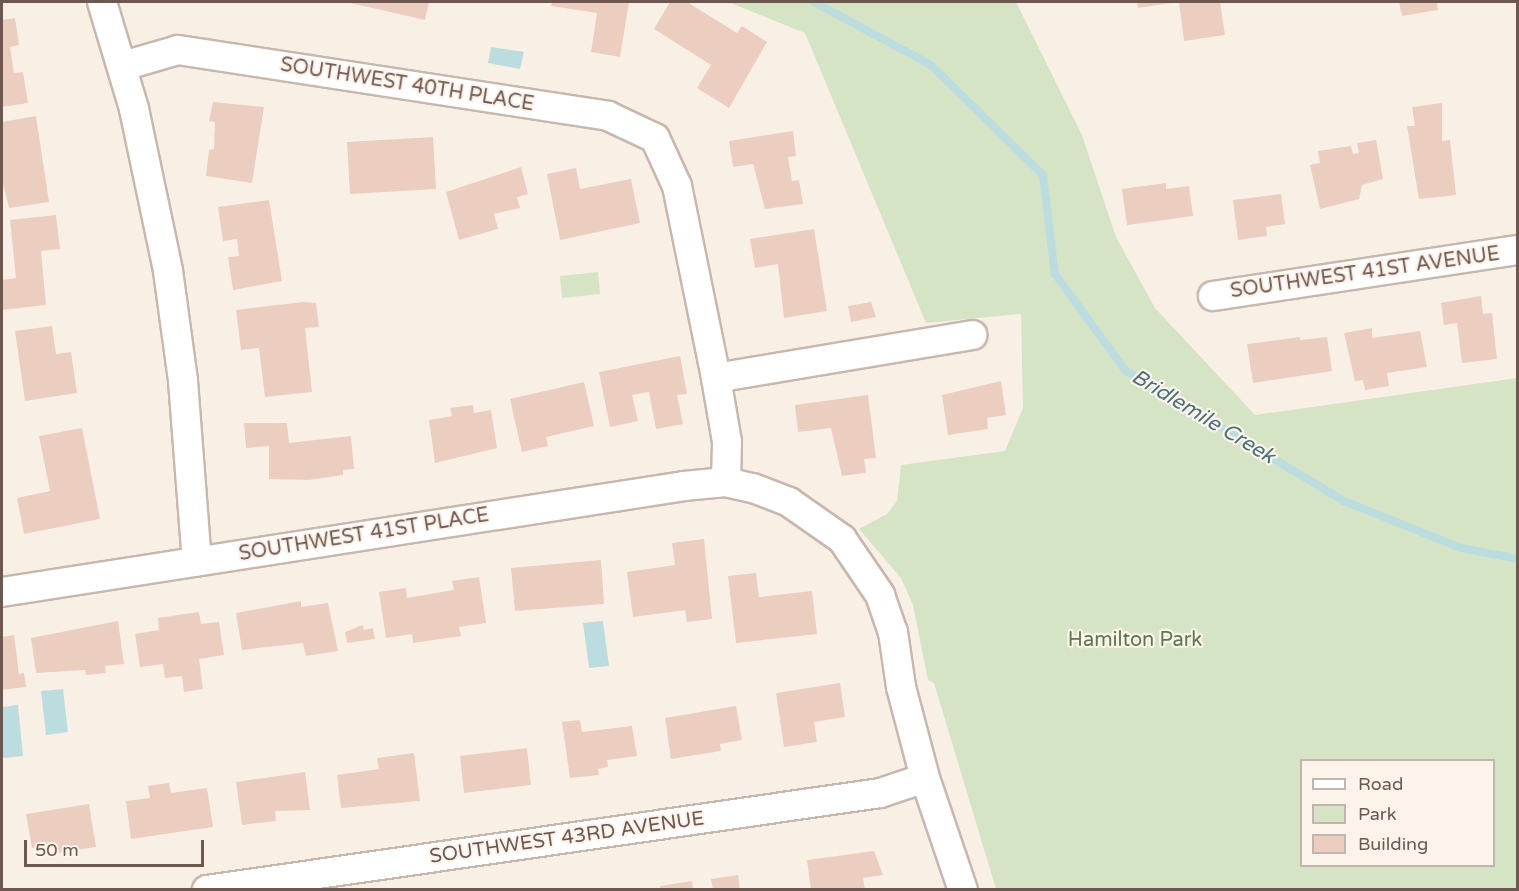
<!DOCTYPE html>
<style>
body{margin:0}
#map{position:relative;width:1519px;height:891px;overflow:hidden;background:#f9f0e5;font-family:"Varela Round",sans-serif}
div>[style]{position:absolute}
.green>*{inset:0;background:#d4e4c5}
.water>*{inset:0;background:#bcdde0}
.stream>*{height:8px;margin:-4px;padding:0 4px;transform-origin:4px;border-radius:4px;background:#bcdde0}
.building>*{inset:0;background:#ebcec0}
.roads{filter:drop-shadow(2px 0 #c8b7ad) drop-shadow(-2px 0 #c8b7ad) drop-shadow(0 2px #c8b7ad) drop-shadow(0 -2px #c8b7ad)}
.minor>*{height:28px;margin:-14px;padding:0 14px;transform-origin:14px;border-radius:14px;background:#fff}
span{translate:-50% -50%;white-space:nowrap;text-align:center;line-height:1.15;-webkit-text-stroke:4.5px #fcf4eb;paint-order:stroke}
.street-label{font-size:20px;color:#6e574e}
.park-label{font-size:20px;color:#5b794a}
.water-label{font-size:21px;color:#477378;font-style:italic}
.frame{position:absolute;inset:0;border:3px solid #6e574e;pointer-events:none}
.legend{position:absolute;left:1300px;top:759px;width:195px;height:108px;box-sizing:border-box;background:#fcf4eb;border:2px solid #c3b5ac;margin:0;padding:8px 10px;list-style:none;font-size:18px;color:#6e574e}
.legend li{display:flex;align-items:center;gap:12px;height:30px}
.legend b{width:30px;border:2px solid #c3b5ac}
.scale{position:absolute;left:24px;top:840px;width:180px;height:27px;box-sizing:border-box;border:3px solid #6e574e;border-top:0;padding-left:8px;font-size:18px;line-height:21px;white-space:nowrap;color:#6e574e;-webkit-text-stroke:4px #fcf4eb;paint-order:stroke}
</style>
<div id="map">
<div class="green">
<i style="clip-path:polygon(evenodd,728px 2px,1016px 2px,1082px 135px,1116px 237px,1155px 308px,1255px 415px,1517px 378px,1517px 889px,996px 889px,934px 683px,928px 680px,913px 605px,901px 578px,859px 529px,887px 514px,897px 501px,901px 465px,1005px 451px,1023px 408px,1021px 314px,926px 323px,805px 33px,728px 2px,1302px 760px,1494px 760px,1494px 866px,1302px 866px,1302px 760px)"></i>
<i style="clip-path:polygon(598px 272px,600px 294px,562px 298px,560px 276px)"></i>
</div>
<div class="water">
<i style="clip-path:polygon(491px 47px,524px 52px,520px 69px,488px 63px)"></i>
<i style="clip-path:polygon(603px 621px,609px 666px,589px 668px,583px 623px)"></i>
<i style="clip-path:polygon(63px 689px,68px 732px,46px 735px,41px 691px)"></i>
<i style="clip-path:polygon(18px 705px,23px 756px,3px 758px,2px 707px)"></i>
</div>
<div class="stream">
<i style="left:814px;top:2px;width:133px;rotate:28.3deg"></i>
<i style="left:931px;top:65px;width:157px;rotate:44.5deg"></i>
<i style="left:1043px;top:175px;width:100px;rotate:83.1deg"></i>
<i style="left:1055px;top:274px;width:119px;rotate:53.9deg"></i>
<i style="left:1125px;top:370px;width:255px;rotate:30.9deg"></i>
<i style="left:1344px;top:501px;width:126px;rotate:21.9deg"></i>
<i style="left:1461px;top:548px;width:58px;rotate:10.9deg"></i>
</div>
<div class="building">
<i style="clip-path:polygon(346px 2px,429px 2px,425px 20px)"></i>
<i style="clip-path:polygon(552px 2px,629px 2px,620px 57px,591px 52px,597px 13px,551px 6px)"></i>
<i style="clip-path:polygon(670px 2px,687px 2px,737px 33px,742px 26px,767px 42px,729px 108px,697px 88px,711px 65px,654px 29px)"></i>
<i style="clip-path:polygon(1137px 2px,1170px 2px,1171px 3px,1138px 8px)"></i>
<i style="clip-path:polygon(1179px 2px,1220px 2px,1225px 35px,1184px 41px)"></i>
<i style="clip-path:polygon(1399px 2px,1437px 2px,1438px 10px,1402px 16px)"></i>
<i style="clip-path:polygon(15px 18px,19px 45px,10px 47px,14px 73px,23px 72px,28px 103px,2px 107px,2px 20px)"></i>
<i style="clip-path:polygon(213px 102px,264px 107px,252px 183px,206px 176px,209px 150px,214px 149px,215px 122px,209px 121px)"></i>
<i style="clip-path:polygon(1442px 103px,1442px 141px,1450px 140px,1456px 195px,1419px 199px,1407px 126px,1415px 126px,1412px 107px)"></i>
<i style="clip-path:polygon(36px 116px,49px 202px,9px 208px,2px 180px,2px 122px)"></i>
<i style="clip-path:polygon(793px 131px,796px 156px,788px 157px,792px 181px,799px 180px,803px 204px,765px 209px,753px 164px,733px 167px,729px 141px)"></i>
<i style="clip-path:polygon(433px 137px,436px 189px,350px 194px,347px 142px)"></i>
<i style="clip-path:polygon(1376px 140px,1383px 179px,1362px 185px,1359px 199px,1320px 209px,1310px 165px,1320px 163px,1318px 151px,1351px 146px,1353px 154px,1359px 153px,1357px 143px)"></i>
<i style="clip-path:polygon(521px 167px,528px 194px,517px 197px,520px 208px,494px 214px,498px 229px,459px 240px,446px 192px)"></i>
<i style="clip-path:polygon(576px 168px,580px 189px,631px 179px,640px 223px,560px 240px,547px 174px)"></i>
<i style="clip-path:polygon(1166px 183px,1166px 189px,1189px 186px,1193px 216px,1127px 225px,1122px 189px)"></i>
<i style="clip-path:polygon(1281px 194px,1285px 224px,1266px 227px,1267px 236px,1238px 240px,1233px 200px)"></i>
<i style="clip-path:polygon(269px 200px,282px 281px,233px 290px,228px 257px,239px 256px,237px 239px,223px 241px,218px 207px)"></i>
<i style="clip-path:polygon(56px 215px,60px 249px,41px 251px,46px 305px,2px 310px,2px 280px,16px 278px,10px 220px)"></i>
<i style="clip-path:polygon(814px 229px,827px 311px,784px 318px,778px 264px,755px 268px,750px 239px)"></i>
<i style="clip-path:polygon(1481px 296px,1483px 314px,1492px 313px,1497px 359px,1462px 363px,1457px 323px,1444px 325px,1441px 303px)"></i>
<i style="clip-path:polygon(303px 302px,316px 303px,319px 327px,305px 328px,312px 392px,265px 397px,259px 348px,241px 350px,236px 310px)"></i>
<i style="clip-path:polygon(871px 302px,876px 317px,851px 322px,848px 306px)"></i>
<i style="clip-path:polygon(52px 326px,56px 354px,71px 352px,77px 393px,25px 401px,15px 331px)"></i>
<i style="clip-path:polygon(1372px 328px,1372px 338px,1420px 331px,1427px 367px,1387px 373px,1389px 386px,1365px 390px,1363px 380px,1355px 381px,1344px 333px)"></i>
<i style="clip-path:polygon(1300px 337px,1300px 340px,1327px 337px,1332px 371px,1253px 383px,1247px 344px)"></i>
<i style="clip-path:polygon(680px 356px,687px 394px,677px 395px,683px 424px,656px 429px,649px 392px,632px 395px,638px 421px,610px 427px,599px 372px)"></i>
<i style="clip-path:polygon(1001px 381px,1006px 415px,987px 418px,988px 429px,948px 435px,942px 395px)"></i>
<i style="clip-path:polygon(584px 382px,594px 426px,546px 437px,548px 446px,522px 452px,510px 399px)"></i>
<i style="clip-path:polygon(868px 395px,876px 458px,864px 459px,866px 473px,842px 476px,831px 428px,798px 432px,795px 405px)"></i>
<i style="clip-path:polygon(473px 405px,474px 413px,491px 410px,497px 448px,435px 463px,429px 420px,452px 416px,450px 408px)"></i>
<i style="clip-path:polygon(244px 423px,287px 423px,289px 443px,351px 436px,354px 469px,343px 470px,343px 475px,309px 480px,269px 479px,269px 446px,246px 448px)"></i>
<i style="clip-path:polygon(82px 428px,100px 519px,24px 534px,17px 498px,50px 491px,39px 436px)"></i>
<i style="clip-path:polygon(704px 539px,712px 619px,687px 622px,685px 610px,633px 617px,627px 572px,675px 565px,672px 543px)"></i>
<i style="clip-path:polygon(601px 560px,604px 604px,515px 611px,511px 568px)"></i>
<i style="clip-path:polygon(756px 573px,759px 597px,812px 591px,817px 634px,736px 643px,728px 576px)"></i>
<i style="clip-path:polygon(479px 577px,486px 623px,459px 627px,461px 636px,413px 643px,412px 634px,386px 638px,379px 592px,406px 588px,407px 598px,454px 590px,452px 581px)"></i>
<i style="clip-path:polygon(301px 601px,301px 607px,328px 603px,338px 651px,306px 656px,303px 643px,242px 650px,236px 613px)"></i>
<i style="clip-path:polygon(199px 612px,201px 624px,219px 622px,224px 655px,199px 659px,203px 689px,184px 692px,182px 676px,165px 678px,163px 664px,140px 667px,135px 634px,159px 630px,158px 618px)"></i>
<i style="clip-path:polygon(118px 621px,124px 664px,105px 666px,106px 673px,86px 675px,85px 670px,36px 673px,31px 638px)"></i>
<i style="clip-path:polygon(363px 625px,364px 630px,373px 628px,375px 639px,347px 643px,345px 632px)"></i>
<i style="clip-path:polygon(14px 635px,19px 674px,24px 673px,26px 687px,2px 690px,2px 637px)"></i>
<i style="clip-path:polygon(840px 683px,845px 717px,814px 722px,817px 742px,784px 747px,776px 693px)"></i>
<i style="clip-path:polygon(736px 706px,742px 740px,720px 744px,721px 751px,671px 759px,665px 718px)"></i>
<i style="clip-path:polygon(580px 720px,582px 732px,632px 726px,637px 756px,607px 760px,608px 767px,598px 769px,599px 775px,570px 778px,562px 722px)"></i>
<i style="clip-path:polygon(527px 748px,531px 785px,464px 793px,460px 756px)"></i>
<i style="clip-path:polygon(414px 753px,420px 801px,341px 808px,337px 775px,379px 769px,377px 758px)"></i>
<i style="clip-path:polygon(305px 772px,310px 810px,275px 811px,276px 821px,242px 825px,236px 782px)"></i>
<i style="clip-path:polygon(169px 783px,171px 793px,207px 788px,213px 827px,131px 839px,126px 801px,150px 798px,148px 786px)"></i>
<i style="clip-path:polygon(89px 804px,96px 847px,57px 853px,56px 845px,32px 848px,26px 814px)"></i>
<i style="clip-path:polygon(874px 851px,883px 875px,863px 878px,865px 890px,811px 890px,807px 860px)"></i>
<i style="clip-path:polygon(738px 875px,740px 890px,713px 890px,711px 879px)"></i>
<i style="clip-path:polygon(692px 881px,693px 890px,660px 890px,660px 886px)"></i>
</div>
<div class="roads">
<div class="minor">
<i style="left:102px;top:2px;width:112px;rotate:73.3deg"></i>
<i style="left:134px;top:109px;width:166px;rotate:78.1deg"></i>
<i style="left:168px;top:271px;width:111px;rotate:82.2deg"></i>
<i style="left:183px;top:381px;width:181px;rotate:85.6deg"></i>
<i style="left:123px;top:66px;width:57px;rotate:-16.2deg"></i>
<i style="left:178px;top:50px;width:435px;rotate:8.7deg"></i>
<i style="left:608px;top:116px;width:52px;rotate:25.1deg"></i>
<i style="left:655px;top:138px;width:53px;rotate:65.4deg"></i>
<i style="left:677px;top:186px;width:196px;rotate:78.5deg"></i>
<i style="left:716px;top:378px;width:65px;rotate:80.2deg"></i>
<i style="left:727px;top:442px;width:40px;rotate:91.4deg"></i>
<i style="left:1213px;top:296px;width:308px;rotate:-8.6deg"></i>
<i style="left:716px;top:378px;width:260px;rotate:-9.5deg"></i>
<i style="left:2px;top:592px;width:690px;rotate:-8.83deg"></i>
<i style="left:684px;top:486px;width:42px;rotate:-5.4deg"></i>
<i style="left:726px;top:482px;width:28px;rotate:13deg"></i>
<i style="left:753px;top:488px;width:39px;rotate:21deg"></i>
<i style="left:789px;top:502px;width:65px;rotate:34.9deg"></i>
<i style="left:842px;top:539px;width:68px;rotate:55.8deg"></i>
<i style="left:880px;top:595px;width:39px;rotate:71deg"></i>
<i style="left:893px;top:632px;width:56px;rotate:81.7deg"></i>
<i style="left:901px;top:687px;width:94px;rotate:75.2deg"></i>
<i style="left:925px;top:778px;width:118px;rotate:71.3deg"></i>
<i style="left:207px;top:890px;width:680px;rotate:-8.2deg"></i>
<i style="left:880px;top:793px;width:47px;rotate:-18.4deg"></i>
</div>
</div>
<div class="street-label">
<span style="left:407px;top:85px;rotate:9deg">SOUTHWEST 40TH PLACE</span>
<span style="left:1365px;top:273px;rotate:-8deg">SOUTHWEST 41ST AVENUE</span>
<span style="left:364px;top:535px;rotate:-9deg">SOUTHWEST 41ST PLACE</span>
<span style="left:567px;top:838px;rotate:-8deg">SOUTHWEST 43RD AVENUE</span>
</div>
<div class="park-label">
<span style="left:1135px;top:640px">Hamilton Park</span>
</div>
<div class="water-label">
<span style="left:1203px;top:417px;rotate:31deg">Bridlemile Creek</span>
</div>
<div class="frame"></div>
<ul class="legend">
<li><b style="height:8px;background:#fff"></b>Road</li>
<li><b style="height:16px;background:#d4e4c5"></b>Park</li>
<li><b style="height:16px;background:#ebcec0"></b>Building</li>
</ul>
<div class="scale">50 m</div>
</div>
